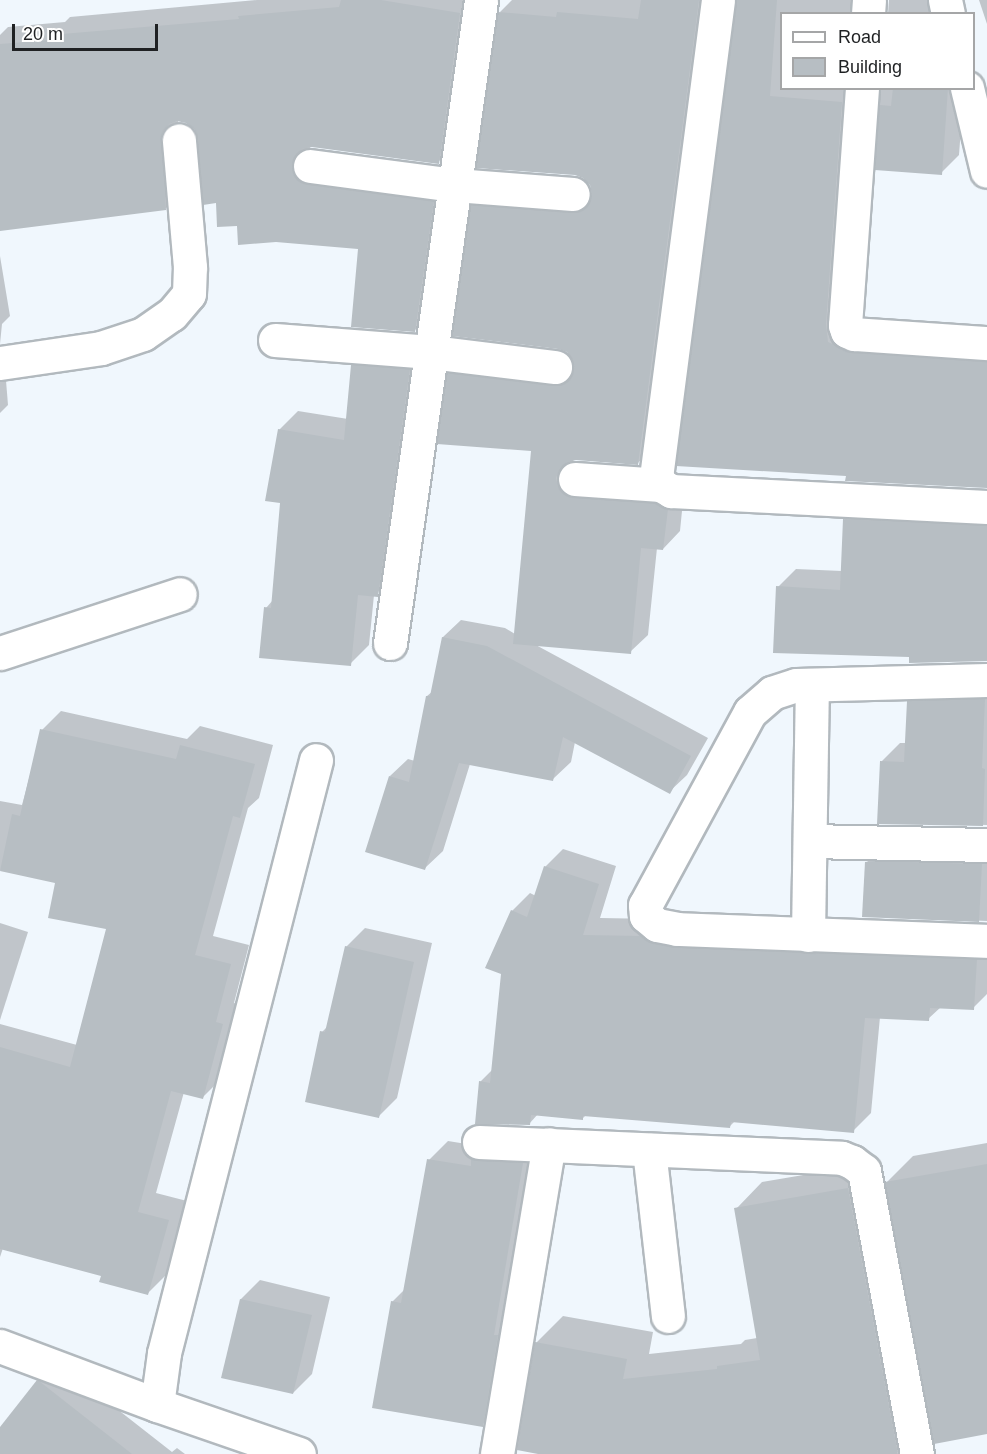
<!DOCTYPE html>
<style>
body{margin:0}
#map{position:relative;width:987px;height:1454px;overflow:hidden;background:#f0f7fd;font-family:Arial,sans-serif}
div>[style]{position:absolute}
.shadow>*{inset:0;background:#0003}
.building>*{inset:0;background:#b7bec3}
.roads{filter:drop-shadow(2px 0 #b2b9be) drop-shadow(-2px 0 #b2b9be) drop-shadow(0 2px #b2b9be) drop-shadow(0 -2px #b2b9be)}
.minor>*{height:33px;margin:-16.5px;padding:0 16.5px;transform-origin:16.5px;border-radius:16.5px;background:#fff}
span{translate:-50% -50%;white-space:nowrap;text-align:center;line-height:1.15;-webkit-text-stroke:6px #fff;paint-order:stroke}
.legend{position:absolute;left:780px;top:12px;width:195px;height:78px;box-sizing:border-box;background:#fff;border:2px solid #a5a6a7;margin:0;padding:8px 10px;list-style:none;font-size:18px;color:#1f2123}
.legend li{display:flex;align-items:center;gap:12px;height:30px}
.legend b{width:30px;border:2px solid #a5a6a7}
.scale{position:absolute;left:12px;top:24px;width:146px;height:27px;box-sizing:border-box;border:3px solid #1f2123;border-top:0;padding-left:8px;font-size:18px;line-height:21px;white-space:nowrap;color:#1f2123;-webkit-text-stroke:4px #fff;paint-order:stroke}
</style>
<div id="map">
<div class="shadow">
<i style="clip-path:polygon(257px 0,477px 0,457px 144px,438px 162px,310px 146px,311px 155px,452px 183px,433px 312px,415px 330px,359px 248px,238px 224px,217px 202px,205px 203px,196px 129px,188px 122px,178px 120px,184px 190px,166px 208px,0 230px,0 35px,8px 27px,65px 22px,70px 17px)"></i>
<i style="clip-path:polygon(512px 0,714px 0,655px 445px,638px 463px,573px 459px,576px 470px,684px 491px,680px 531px,663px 549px,657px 548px,648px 635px,630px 652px,534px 644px,708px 738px,687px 775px,669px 792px,575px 742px,571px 762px,553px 779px,470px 764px,443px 851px,425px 868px,390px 776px,408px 759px,415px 761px,427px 696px,433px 691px,443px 637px,461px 620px,505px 628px,515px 634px,533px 450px,449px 374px,466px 356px,575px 368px,573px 359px,472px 206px,490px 188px,593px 195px,591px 185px,500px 12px)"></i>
<i style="clip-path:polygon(737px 0,868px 0,881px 14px,782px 14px,782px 88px,859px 88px,845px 324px,987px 343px,987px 487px,847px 480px)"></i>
<i style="clip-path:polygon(889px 0,948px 0,960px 14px,888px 14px)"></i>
<i style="clip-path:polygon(979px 0,987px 0,987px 24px)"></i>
<i style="clip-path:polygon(880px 88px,964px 88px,959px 155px,941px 173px,876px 169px)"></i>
<i style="clip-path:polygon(0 256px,10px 316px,2px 324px,0 344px)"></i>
<i style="clip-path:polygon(0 346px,4px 356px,8px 405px,0 413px)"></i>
<i style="clip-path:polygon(371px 346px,428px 351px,396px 576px,374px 595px,369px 645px,350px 664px,266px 608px,273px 600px,282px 502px,279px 430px,298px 411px,348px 419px,352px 365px)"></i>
<i style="clip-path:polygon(863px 501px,987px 507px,987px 660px,911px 655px,778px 587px,796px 569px,842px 571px,845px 519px)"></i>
<i style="clip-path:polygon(987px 682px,987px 825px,879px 822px,882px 761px,900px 743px,906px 743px,909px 701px,927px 683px)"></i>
<i style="clip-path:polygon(61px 711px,187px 739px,200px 726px,273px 745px,259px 798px,248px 808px,213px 936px,249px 945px,234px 1003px,241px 1005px,222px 1078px,203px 1097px,184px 1092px,156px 1193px,187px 1201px,167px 1274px,148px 1293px,103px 1275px,3px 1248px,0 1257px,0 1024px,77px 1045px,108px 928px,57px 882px,0 870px,0 801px,22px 805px,42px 730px)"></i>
<i style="clip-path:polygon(885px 845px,987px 846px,987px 921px,864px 916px,866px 863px)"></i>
<i style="clip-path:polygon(563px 849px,616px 866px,600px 918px,659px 919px,987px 942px,987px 994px,973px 1008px,941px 1007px,928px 1019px,880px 1017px,871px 1113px,853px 1131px,735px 1121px,730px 1126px,587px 1114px,582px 1119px,538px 1114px,529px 1124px,480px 1082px,493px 1069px,512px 911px,530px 893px,536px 896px,545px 867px)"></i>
<i style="clip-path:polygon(0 923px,28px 932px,0 1020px)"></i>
<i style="clip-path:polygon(365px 928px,432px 943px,397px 1098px,378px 1117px,322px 1032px,328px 1026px,346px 947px)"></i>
<i style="clip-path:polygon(448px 1141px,485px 1147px,541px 1144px,501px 1407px,482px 1425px,392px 1302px,405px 1289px,429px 1160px)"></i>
<i style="clip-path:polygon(987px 1143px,987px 1433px,887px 1182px,913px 1156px)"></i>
<i style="clip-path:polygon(874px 1163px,924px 1426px,897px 1453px,547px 1454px,536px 1343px,563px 1316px,653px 1332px,649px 1354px,741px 1344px,745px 1340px,757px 1338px,736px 1209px,762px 1182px)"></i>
<i style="clip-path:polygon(260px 1280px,330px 1297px,312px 1374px,293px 1393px,223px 1377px,241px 1299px)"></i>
<i style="clip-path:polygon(57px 1362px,172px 1452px,177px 1448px,185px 1454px,0 1454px,0 1429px,38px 1381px)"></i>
</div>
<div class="building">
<i style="clip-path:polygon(341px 0,381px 0,460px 13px,439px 164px,312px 147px,302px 149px,295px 155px,292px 163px,293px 174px,299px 181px,307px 184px,434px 201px,415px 332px,351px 327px,358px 249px,276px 242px,238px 245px,237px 226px,217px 227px,216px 203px,203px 205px,198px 138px,194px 129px,186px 123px,177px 121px,169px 124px,162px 133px,166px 210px,0 231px,0 44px,50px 40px,50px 35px,239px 19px,238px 16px,339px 7px)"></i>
<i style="clip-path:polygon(641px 0,699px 0,638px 465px,576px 460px,567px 462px,560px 468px,556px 478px,558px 487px,564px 494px,573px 498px,655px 503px,668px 509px,663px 550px,641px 548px,631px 654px,513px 644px,531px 451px,437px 444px,447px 373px,553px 386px,562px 384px,570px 379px,574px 369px,572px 359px,567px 352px,558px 349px,452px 336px,471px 205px,572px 213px,582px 211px,588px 205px,592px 195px,590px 185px,583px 178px,575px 175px,476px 168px,498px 12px,556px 17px,557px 12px,638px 19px)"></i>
<i style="clip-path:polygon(736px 0,777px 0,770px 96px,842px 102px,826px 324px,828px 342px,853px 353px,987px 362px,987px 488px,845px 481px,846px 476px,676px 466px)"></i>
<i style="clip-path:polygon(893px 88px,948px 88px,942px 175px,875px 170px,880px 105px,891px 106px)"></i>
<i style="clip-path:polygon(351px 365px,410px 369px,378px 597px,358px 595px,351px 666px,259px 658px,264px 607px,271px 608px,280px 503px,265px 501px,278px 429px,344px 440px)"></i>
<i style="clip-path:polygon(843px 519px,987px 526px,987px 661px,909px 663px,909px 657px,773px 653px,776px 586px,840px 590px)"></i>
<i style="clip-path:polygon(442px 637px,487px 646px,691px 756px,670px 794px,563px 737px,553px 781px,459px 763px,425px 870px,365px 852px,389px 776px,409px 782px,426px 696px,430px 696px)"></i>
<i style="clip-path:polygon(985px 699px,982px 768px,985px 769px,983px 826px,877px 824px,880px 761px,904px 762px,907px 701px)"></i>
<i style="clip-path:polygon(40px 729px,176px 759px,180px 745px,255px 764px,240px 818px,233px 816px,195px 955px,231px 964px,216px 1022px,223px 1024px,203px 1099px,171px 1091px,138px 1212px,169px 1220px,148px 1295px,99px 1282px,101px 1276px,0 1249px,0 1047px,70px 1067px,106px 929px,48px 918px,55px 883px,0 871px,12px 814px,20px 816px)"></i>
<i style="clip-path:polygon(875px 861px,982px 864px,979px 922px,862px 917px,865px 862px)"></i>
<i style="clip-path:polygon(544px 866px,599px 884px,583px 935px,641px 936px,653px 943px,676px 948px,977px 959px,974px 1010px,930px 1008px,929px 1021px,865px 1018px,854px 1133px,731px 1122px,730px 1128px,583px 1116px,583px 1120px,531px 1115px,530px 1125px,475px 1124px,479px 1081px,490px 1083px,501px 974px,485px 968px,511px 910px,527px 917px)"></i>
<i style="clip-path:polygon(345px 946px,414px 962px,379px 1118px,305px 1102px,320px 1031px,325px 1032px)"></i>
<i style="clip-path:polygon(427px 1159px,471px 1166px,471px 1159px,523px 1163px,494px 1335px,498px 1335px,483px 1427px,372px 1408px,391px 1301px,401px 1303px)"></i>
<i style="clip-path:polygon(987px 1164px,987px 1434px,934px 1444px,885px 1182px)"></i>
<i style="clip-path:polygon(848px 1188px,898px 1454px,538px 1454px,517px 1450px,535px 1342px,627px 1359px,623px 1379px,717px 1369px,717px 1366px,760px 1360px,734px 1208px)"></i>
<i style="clip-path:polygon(240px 1299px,312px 1315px,293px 1394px,221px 1378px)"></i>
<i style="clip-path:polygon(37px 1380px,39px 1381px,132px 1454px,0 1454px,0 1427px)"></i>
</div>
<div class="roads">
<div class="minor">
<i style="left:718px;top:0;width:479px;rotate:97.4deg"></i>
<i style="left:656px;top:475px;width:11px;rotate:63deg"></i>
<i style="left:661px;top:485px;width:12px;rotate:31deg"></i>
<i style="left:671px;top:491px;width:316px;rotate:2.9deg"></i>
<i style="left:945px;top:0;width:14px;rotate:78deg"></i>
<i style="left:868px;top:14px;width:14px;rotate:-86deg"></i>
<i style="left:862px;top:88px;width:238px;rotate:94.1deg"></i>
<i style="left:845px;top:325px;width:6px;rotate:72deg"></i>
<i style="left:847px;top:331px;width:8px;rotate:23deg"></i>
<i style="left:854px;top:334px;width:133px;rotate:3.9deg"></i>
<i style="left:967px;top:88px;width:85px;rotate:76.5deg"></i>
<i style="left:310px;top:166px;width:146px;rotate:7.5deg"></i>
<i style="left:455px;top:185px;width:118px;rotate:4.4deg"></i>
<i style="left:275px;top:340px;width:156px;rotate:4.4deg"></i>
<i style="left:431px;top:352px;width:125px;rotate:6.9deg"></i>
<i style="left:0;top:363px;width:102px;rotate:-8.4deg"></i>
<i style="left:101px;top:348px;width:44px;rotate:-18.4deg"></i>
<i style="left:143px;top:334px;width:35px;rotate:-35deg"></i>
<i style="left:172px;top:314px;width:26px;rotate:-50deg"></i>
<i style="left:189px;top:294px;width:27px;rotate:-88deg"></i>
<i style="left:190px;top:267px;width:127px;rotate:-95deg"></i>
<i style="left:575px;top:479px;width:86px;rotate:4deg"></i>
<i style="left:390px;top:643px;width:649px;rotate:-81.94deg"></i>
<i style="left:0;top:653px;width:189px;rotate:-18.1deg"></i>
<i style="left:987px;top:680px;width:191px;rotate:178.5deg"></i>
<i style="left:796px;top:685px;width:25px;rotate:162deg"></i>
<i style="left:772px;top:693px;width:29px;rotate:139deg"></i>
<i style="left:750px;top:712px;width:220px;rotate:118.5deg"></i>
<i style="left:645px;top:905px;width:11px;rotate:85deg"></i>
<i style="left:646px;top:916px;width:14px;rotate:39deg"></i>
<i style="left:657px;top:925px;width:20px;rotate:11deg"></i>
<i style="left:677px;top:929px;width:310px;rotate:2.2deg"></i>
<i style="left:810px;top:841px;width:177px;rotate:1.3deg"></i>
<i style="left:808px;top:935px;width:250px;rotate:-89.1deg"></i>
<i style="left:479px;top:1142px;width:363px;rotate:2.5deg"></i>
<i style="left:842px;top:1158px;width:11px;rotate:22deg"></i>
<i style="left:852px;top:1162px;width:15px;rotate:37deg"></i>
<i style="left:864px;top:1171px;width:288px;rotate:79.4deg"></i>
<i style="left:649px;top:1150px;width:167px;rotate:83.5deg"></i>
<i style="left:0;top:1346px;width:168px;rotate:20.6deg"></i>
<i style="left:157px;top:1405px;width:150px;rotate:19deg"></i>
<i style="left:157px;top:1405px;width:52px;rotate:-82.3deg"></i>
<i style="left:164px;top:1353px;width:612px;rotate:-75.62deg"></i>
<i style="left:497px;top:1454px;width:314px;rotate:-80.5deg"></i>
</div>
</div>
<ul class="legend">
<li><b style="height:8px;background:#fff"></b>Road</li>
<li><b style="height:16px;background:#b7bec3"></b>Building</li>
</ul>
<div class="scale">20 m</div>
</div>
